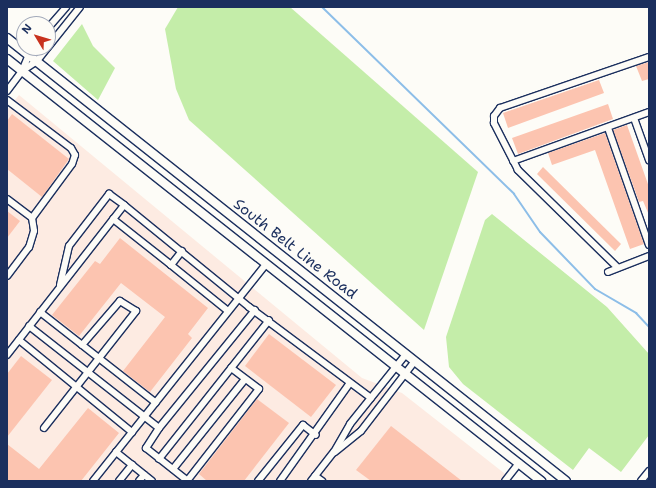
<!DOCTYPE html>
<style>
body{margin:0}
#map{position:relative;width:656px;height:488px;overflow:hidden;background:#fdfcf7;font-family:"Shantell Sans",sans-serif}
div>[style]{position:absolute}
.built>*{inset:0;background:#fdebe2}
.green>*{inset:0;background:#c4eda9}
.stream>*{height:2px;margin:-1px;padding:0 1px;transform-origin:1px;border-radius:1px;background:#8dbee8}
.building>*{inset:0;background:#fcc4b0}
.roads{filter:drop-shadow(1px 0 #1b2f5e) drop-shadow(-1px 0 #1b2f5e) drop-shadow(0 1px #1b2f5e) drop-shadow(0 -1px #1b2f5e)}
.minor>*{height:6px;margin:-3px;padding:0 3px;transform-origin:3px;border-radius:3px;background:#fdfcf7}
.major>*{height:8px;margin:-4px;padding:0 4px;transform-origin:4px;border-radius:4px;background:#fdfcf7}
span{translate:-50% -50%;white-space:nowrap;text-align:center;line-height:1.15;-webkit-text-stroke:3px #fdfcf7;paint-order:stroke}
.street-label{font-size:15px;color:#1b2f5e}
.frame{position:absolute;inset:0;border:8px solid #1b2f5e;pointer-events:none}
.north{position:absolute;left:16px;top:16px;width:40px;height:40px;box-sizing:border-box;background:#fdfcf7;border:1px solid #a3aaba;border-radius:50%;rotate:308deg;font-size:11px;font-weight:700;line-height:16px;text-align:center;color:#1b2f5e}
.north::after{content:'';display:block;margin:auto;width:14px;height:18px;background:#c8321e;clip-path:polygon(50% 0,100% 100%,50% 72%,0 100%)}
</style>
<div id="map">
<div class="built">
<i style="clip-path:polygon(19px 95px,362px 378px,402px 393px,514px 481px,7px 481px,7px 110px)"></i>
</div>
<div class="green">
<i style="clip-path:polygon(178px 7px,290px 7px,478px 172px,424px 330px,189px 120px,176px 89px,165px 29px)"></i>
<i style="clip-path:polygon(82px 24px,93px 46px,115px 68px,98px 100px,53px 61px)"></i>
<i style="clip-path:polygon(492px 214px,607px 307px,649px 354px,649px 435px,621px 472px,589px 448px,573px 470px,463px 384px,449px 367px,446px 337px,485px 220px)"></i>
</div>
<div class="stream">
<i style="left:322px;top:7px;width:268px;rotate:44.2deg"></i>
<i style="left:514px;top:194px;width:46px;rotate:55.6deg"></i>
<i style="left:540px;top:232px;width:79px;rotate:46deg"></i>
<i style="left:595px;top:289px;width:48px;rotate:30.3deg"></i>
<i style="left:636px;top:313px;width:19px;rotate:47deg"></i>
</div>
<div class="building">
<i style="clip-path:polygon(649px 62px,649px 79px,642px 81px,636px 66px)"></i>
<i style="clip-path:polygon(599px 80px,604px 93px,508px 128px,503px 113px)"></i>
<i style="clip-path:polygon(608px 104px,613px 119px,518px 154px,512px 138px)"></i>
<i style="clip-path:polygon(12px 114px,69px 159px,42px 197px,7px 169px,7px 121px)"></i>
<i style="clip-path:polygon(627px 125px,649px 187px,649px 215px,643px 201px,639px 202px,613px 130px)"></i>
<i style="clip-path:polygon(605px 133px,644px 244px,630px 249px,595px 150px,552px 165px,548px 153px)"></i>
<i style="clip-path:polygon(543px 167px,621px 244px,615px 251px,537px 174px)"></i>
<i style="clip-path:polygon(7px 211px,20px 221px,7px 238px)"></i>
<i style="clip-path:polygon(120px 238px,208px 308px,188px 334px,192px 338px,150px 392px,123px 371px,165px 317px,121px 283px,79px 336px,52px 315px,95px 261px,100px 264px)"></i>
<i style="clip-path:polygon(269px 334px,336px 385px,311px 417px,245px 366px)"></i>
<i style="clip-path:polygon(21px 356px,52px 380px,7px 437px,7px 374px)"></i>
<i style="clip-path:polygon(257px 399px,289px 423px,244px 481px,207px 481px,199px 474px)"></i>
<i style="clip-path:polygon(88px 408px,119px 433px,81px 481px,7px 481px,7px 444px,39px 469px)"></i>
<i style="clip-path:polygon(391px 426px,462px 481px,371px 481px,356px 470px)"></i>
</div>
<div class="roads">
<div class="minor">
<i style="left:48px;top:28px;width:28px;rotate:-49deg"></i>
<i style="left:48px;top:47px;width:51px;rotate:-51.3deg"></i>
<i style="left:22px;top:71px;width:25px;rotate:-67deg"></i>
<i style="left:7px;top:91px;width:25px;rotate:-53deg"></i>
<i style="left:22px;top:71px;width:18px;rotate:-34deg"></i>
<i style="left:37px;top:61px;width:16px;rotate:-52deg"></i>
<i style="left:7px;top:100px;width:80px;rotate:36.9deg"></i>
<i style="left:71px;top:148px;width:8px;rotate:60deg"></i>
<i style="left:75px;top:155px;width:9px;rotate:108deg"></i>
<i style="left:72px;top:164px;width:67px;rotate:126.5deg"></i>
<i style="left:32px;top:218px;width:13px;rotate:81deg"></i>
<i style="left:34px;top:231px;width:17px;rotate:107deg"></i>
<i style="left:29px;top:247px;width:36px;rotate:127deg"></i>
<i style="left:634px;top:118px;width:45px;rotate:70.3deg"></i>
<i style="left:608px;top:128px;width:124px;rotate:70.7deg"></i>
<i style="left:513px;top:161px;width:145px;rotate:-19.8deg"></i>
<i style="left:7px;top:199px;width:31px;rotate:37deg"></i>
<i style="left:113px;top:219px;width:74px;rotate:38.4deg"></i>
<i style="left:182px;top:251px;width:18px;rotate:128deg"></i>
<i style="left:171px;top:265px;width:73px;rotate:38.9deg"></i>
<i style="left:617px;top:267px;width:139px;rotate:-135.6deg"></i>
<i style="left:518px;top:170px;width:53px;rotate:-117.1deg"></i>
<i style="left:494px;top:123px;width:7px;rotate:-90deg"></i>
<i style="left:494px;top:116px;width:10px;rotate:-53deg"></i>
<i style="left:500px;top:108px;width:157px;rotate:-18.9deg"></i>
<i style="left:608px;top:272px;width:44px;rotate:-21.3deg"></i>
<i style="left:60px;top:285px;width:40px;rotate:-77deg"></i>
<i style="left:69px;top:246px;width:66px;rotate:-52.4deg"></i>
<i style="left:109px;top:194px;width:19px;rotate:36deg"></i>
<i style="left:40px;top:312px;width:147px;rotate:38.1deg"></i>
<i style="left:29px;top:326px;width:165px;rotate:38.1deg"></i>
<i style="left:159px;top:428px;width:24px;rotate:123deg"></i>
<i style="left:146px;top:448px;width:53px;rotate:38.2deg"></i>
<i style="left:19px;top:340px;width:146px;rotate:39.2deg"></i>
<i style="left:7px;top:355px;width:190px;rotate:-52deg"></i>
<i style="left:124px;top:205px;width:161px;rotate:39.2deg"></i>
<i style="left:249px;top:307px;width:152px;rotate:36.7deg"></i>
<i style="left:44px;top:428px;width:149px;rotate:-51.8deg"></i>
<i style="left:136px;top:311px;width:19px;rotate:-148deg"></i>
<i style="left:120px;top:301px;width:58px;rotate:130.8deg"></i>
<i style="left:159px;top:428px;width:152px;rotate:-50.9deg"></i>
<i style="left:116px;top:452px;width:46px;rotate:38.9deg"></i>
<i style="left:335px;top:452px;width:33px;rotate:-39deg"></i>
<i style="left:361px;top:431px;width:88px;rotate:-52.4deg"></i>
<i style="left:159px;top:459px;width:177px;rotate:-51.6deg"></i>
<i style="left:173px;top:469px;width:115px;rotate:-51.3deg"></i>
<i style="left:315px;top:476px;width:9px;rotate:36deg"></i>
<i style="left:93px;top:481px;width:278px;rotate:-51.4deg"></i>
<i style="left:119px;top:481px;width:21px;rotate:-51deg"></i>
<i style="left:139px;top:481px;width:8px;rotate:-50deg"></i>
<i style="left:187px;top:481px;width:117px;rotate:-52deg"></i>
<i style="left:259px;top:389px;width:35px;rotate:-143deg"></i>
<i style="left:258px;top:481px;width:72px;rotate:-51.2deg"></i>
<i style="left:303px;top:425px;width:16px;rotate:38deg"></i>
<i style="left:280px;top:481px;width:120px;rotate:-54.5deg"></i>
<i style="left:311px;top:481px;width:37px;rotate:-52deg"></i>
<i style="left:334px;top:452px;width:32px;rotate:-60deg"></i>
<i style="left:350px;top:424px;width:90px;rotate:-51.3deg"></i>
<i style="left:505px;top:481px;width:23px;rotate:-52deg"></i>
<i style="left:641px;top:481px;width:13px;rotate:-51deg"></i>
</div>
<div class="major">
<i style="left:7px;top:38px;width:713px;rotate:38.4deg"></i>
<i style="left:7px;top:59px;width:681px;rotate:38.32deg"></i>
</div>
</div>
<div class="street-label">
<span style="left:295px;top:249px;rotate:38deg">South Belt Line Road</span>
</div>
<div class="frame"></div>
<div class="north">N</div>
</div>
